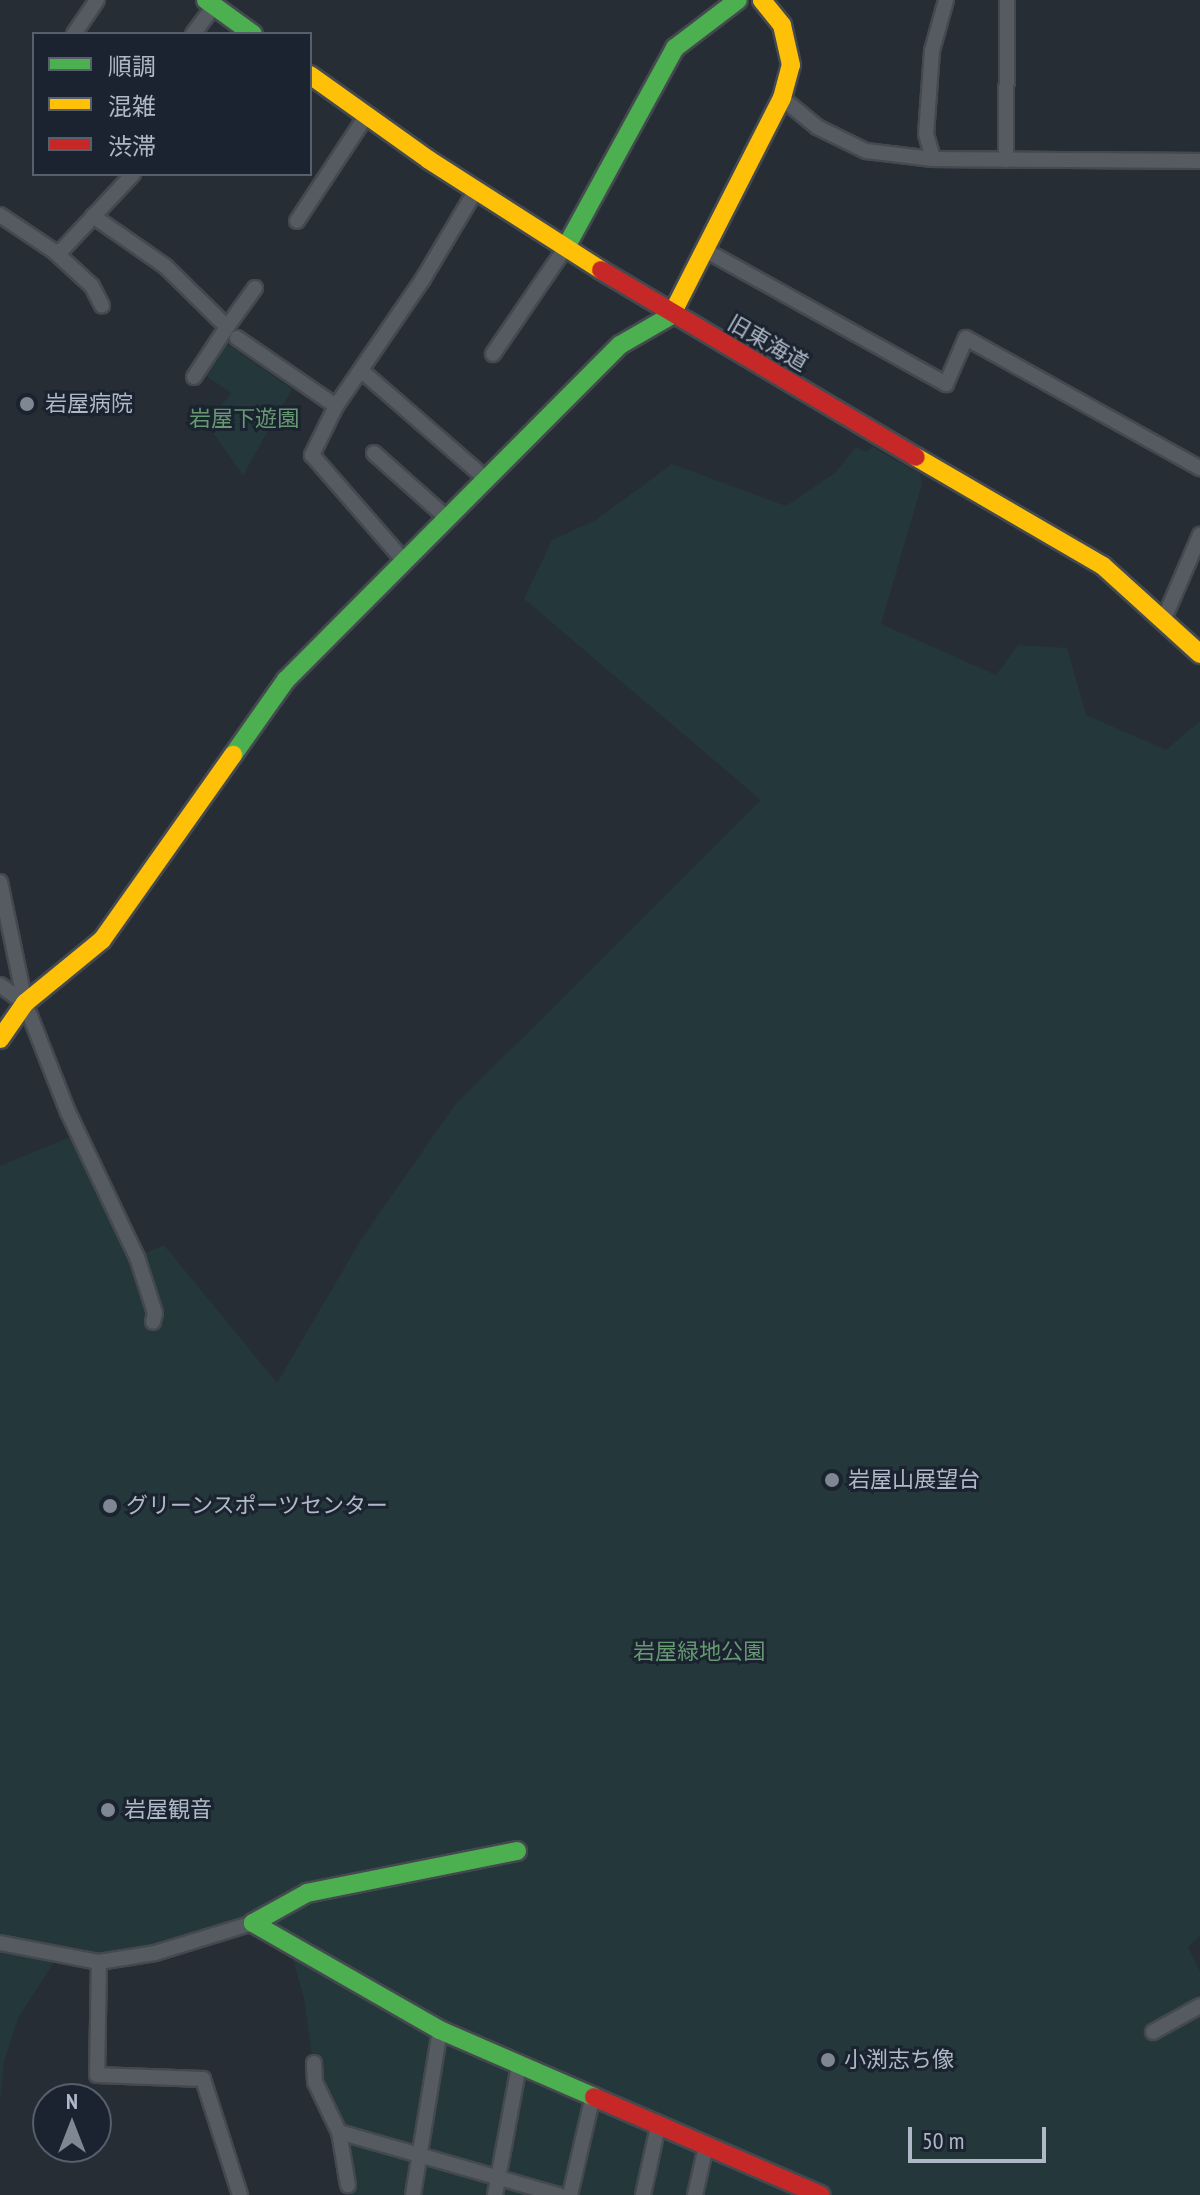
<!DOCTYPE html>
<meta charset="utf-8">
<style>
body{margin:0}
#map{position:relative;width:1200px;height:2195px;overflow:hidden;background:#272d34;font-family:"PT Sans Narrow","Noto Sans JP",sans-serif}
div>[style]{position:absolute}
.green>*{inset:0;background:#24373a}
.roads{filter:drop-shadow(2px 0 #44494f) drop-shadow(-2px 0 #44494f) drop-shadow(0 2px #44494f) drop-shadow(0 -2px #44494f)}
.street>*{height:14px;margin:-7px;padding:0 7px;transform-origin:7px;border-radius:7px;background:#565b62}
.fast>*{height:18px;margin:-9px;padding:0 9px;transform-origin:9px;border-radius:9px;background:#4caf50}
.slow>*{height:18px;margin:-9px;padding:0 9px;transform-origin:9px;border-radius:9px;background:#ffc107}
.jam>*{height:18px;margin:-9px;padding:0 9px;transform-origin:9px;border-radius:9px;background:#c62828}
.dots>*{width:22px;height:22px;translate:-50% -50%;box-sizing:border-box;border:4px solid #1a232f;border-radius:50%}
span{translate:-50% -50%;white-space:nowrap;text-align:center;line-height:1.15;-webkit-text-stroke:6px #1a232f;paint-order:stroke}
.street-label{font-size:22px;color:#afb8c6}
.poi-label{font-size:22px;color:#afb8c6}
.left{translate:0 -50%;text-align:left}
.park-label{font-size:22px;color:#669871}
.legend{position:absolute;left:32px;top:32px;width:280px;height:144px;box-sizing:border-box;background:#1a232f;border:2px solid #565f6b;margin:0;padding:10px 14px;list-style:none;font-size:24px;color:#afb8c6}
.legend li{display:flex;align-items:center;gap:16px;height:40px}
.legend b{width:40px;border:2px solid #565f6b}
.north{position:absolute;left:32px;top:2083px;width:80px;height:80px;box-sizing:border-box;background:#1a232f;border:2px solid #565f6b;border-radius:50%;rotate:0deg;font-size:22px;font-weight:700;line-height:32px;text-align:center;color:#afb8c6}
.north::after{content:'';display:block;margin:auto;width:28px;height:36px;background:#7f8793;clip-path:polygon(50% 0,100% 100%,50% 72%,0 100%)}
.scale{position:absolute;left:908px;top:2127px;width:138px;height:36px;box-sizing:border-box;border:4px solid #afb8c6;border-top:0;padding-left:10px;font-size:24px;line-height:28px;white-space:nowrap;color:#afb8c6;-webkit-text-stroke:6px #1a232f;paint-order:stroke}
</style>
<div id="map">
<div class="green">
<i style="clip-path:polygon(223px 341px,292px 389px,243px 475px,207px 424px,231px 393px,202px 373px)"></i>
<i style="clip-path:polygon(856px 447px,866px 452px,873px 447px,920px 474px,922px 484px,881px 624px,996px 675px,1018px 645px,1067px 648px,1086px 715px,1166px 750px,1200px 721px,1200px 1936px,1188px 1947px,1200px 1971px,1200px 2195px,351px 2195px,341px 2132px,316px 2083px,304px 1998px,289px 1945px,253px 1923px,135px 1953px,56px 1959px,18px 2018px,4px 2062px,0 2102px,0 1166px,73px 1136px,138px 1256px,164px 1245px,277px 1383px,362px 1238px,455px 1105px,761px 800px,524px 599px,552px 540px,596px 520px,672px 464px,786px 506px,835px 473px)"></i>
</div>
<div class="roads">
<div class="street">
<i style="left:946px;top:0;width:53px;rotate:105.4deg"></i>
<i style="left:932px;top:51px;width:83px;rotate:94.1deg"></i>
<i style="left:926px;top:134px;width:26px;rotate:74deg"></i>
<i style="left:933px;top:159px;width:267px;rotate:0.4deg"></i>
<i style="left:74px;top:34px;width:41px;rotate:-55.9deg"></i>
<i style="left:193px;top:34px;width:35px;rotate:-53deg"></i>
<i style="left:782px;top:98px;width:45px;rotate:39.6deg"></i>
<i style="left:817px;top:127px;width:55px;rotate:26.1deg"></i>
<i style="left:866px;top:151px;width:67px;rotate:6.8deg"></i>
<i style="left:1006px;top:160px;width:160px;rotate:-89.6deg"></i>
<i style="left:0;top:215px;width:66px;rotate:33.9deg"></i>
<i style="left:55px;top:252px;width:7px;rotate:-16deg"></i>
<i style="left:62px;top:250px;width:104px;rotate:-46.9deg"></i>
<i style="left:93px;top:216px;width:88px;rotate:34.8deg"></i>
<i style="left:165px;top:266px;width:87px;rotate:44.5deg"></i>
<i style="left:227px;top:327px;width:48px;rotate:-54.3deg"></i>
<i style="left:297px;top:221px;width:127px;rotate:-56.6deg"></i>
<i style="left:705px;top:250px;width:276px;rotate:29.1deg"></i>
<i style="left:946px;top:384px;width:50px;rotate:-66.5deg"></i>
<i style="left:966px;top:338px;width:268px;rotate:29.1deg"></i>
<i style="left:55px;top:252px;width:50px;rotate:42.6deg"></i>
<i style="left:92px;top:286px;width:22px;rotate:63deg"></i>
<i style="left:237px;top:338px;width:120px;rotate:34.5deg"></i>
<i style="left:336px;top:406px;width:154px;rotate:-55.6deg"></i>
<i style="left:423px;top:279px;width:104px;rotate:-59.2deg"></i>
<i style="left:493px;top:354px;width:130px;rotate:-55.7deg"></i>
<i style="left:363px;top:372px;width:162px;rotate:41deg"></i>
<i style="left:194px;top:377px;width:60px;rotate:-56.6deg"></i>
<i style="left:336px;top:406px;width:55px;rotate:116.1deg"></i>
<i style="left:312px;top:455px;width:142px;rotate:49deg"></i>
<i style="left:374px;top:453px;width:98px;rotate:41.7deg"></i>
<i style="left:1163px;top:621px;width:94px;rotate:-66.7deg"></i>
<i style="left:0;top:882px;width:124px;rotate:78.3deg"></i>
<i style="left:25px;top:1003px;width:117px;rotate:68.5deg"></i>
<i style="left:68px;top:1112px;width:161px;rotate:64.6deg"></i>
<i style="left:137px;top:1257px;width:59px;rotate:72.2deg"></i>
<i style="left:155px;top:1313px;width:9px;rotate:103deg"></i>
<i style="left:0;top:985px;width:31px;rotate:36deg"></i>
<i style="left:0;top:1943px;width:101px;rotate:10.9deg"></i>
<i style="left:99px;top:1962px;width:57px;rotate:-9.1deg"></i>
<i style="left:155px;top:1953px;width:102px;rotate:-17deg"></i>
<i style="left:99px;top:1962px;width:113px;rotate:91deg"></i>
<i style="left:97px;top:2075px;width:106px;rotate:2.2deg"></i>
<i style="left:203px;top:2079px;width:122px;rotate:72.3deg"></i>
<i style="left:1153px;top:2032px;width:54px;rotate:-29deg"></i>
<i style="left:314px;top:2063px;width:19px;rotate:87deg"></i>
<i style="left:315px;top:2082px;width:55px;rotate:64.4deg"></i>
<i style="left:339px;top:2132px;width:54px;rotate:80.4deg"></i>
<i style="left:339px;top:2132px;width:229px;rotate:16deg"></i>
<i style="left:413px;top:2195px;width:167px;rotate:-80.7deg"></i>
<i style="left:495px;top:2195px;width:131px;rotate:-79.5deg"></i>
<i style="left:570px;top:2195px;width:98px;rotate:-77deg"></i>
<i style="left:643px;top:2195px;width:71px;rotate:-77.7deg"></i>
<i style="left:695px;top:2195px;width:50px;rotate:-77.3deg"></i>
</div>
<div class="fast">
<i style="left:206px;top:0;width:58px;rotate:35.9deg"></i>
<i style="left:566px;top:247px;width:227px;rotate:-61.3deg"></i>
<i style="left:675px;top:48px;width:79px;rotate:-37.3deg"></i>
<i style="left:233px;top:755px;width:92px;rotate:-54.8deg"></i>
<i style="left:286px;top:680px;width:473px;rotate:-45.1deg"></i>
<i style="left:620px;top:345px;width:60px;rotate:-30deg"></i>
<i style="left:672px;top:315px;width:10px;rotate:-66deg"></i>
<i style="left:517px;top:1851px;width:214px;rotate:168.7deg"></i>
<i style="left:307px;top:1893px;width:62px;rotate:150.9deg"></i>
<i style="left:253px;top:1923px;width:215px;rotate:29.8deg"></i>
<i style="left:440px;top:2030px;width:168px;rotate:23.5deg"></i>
</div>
<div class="slow">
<i style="left:310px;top:75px;width:146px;rotate:35.5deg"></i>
<i style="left:429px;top:160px;width:204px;rotate:32.6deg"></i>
<i style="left:676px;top:306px;width:233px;rotate:-63deg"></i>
<i style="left:782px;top:98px;width:34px;rotate:-75deg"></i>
<i style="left:791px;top:65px;width:41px;rotate:-102.7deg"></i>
<i style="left:782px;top:25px;width:32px;rotate:-129deg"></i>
<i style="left:916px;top:457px;width:216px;rotate:30.2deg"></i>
<i style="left:1103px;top:566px;width:131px;rotate:42.2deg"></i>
<i style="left:0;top:1039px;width:44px;rotate:-55.2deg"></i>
<i style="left:25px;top:1003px;width:99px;rotate:-39.3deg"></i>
<i style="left:102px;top:940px;width:227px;rotate:-54.7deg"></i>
</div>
<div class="jam">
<i style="left:601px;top:270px;width:366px;rotate:30.7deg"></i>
<i style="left:594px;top:2097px;width:247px;rotate:23.4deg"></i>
</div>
</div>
<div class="dots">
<i style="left:27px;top:404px;background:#7f8793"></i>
<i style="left:832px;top:1480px;background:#7f8793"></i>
<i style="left:110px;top:1506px;background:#7f8793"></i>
<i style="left:108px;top:1810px;background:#7f8793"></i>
<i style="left:828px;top:2060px;background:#7f8793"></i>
</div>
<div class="street-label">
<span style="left:768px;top:343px;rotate:30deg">旧東海道</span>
</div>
<div class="poi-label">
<span class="left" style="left:45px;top:404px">岩屋病院</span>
<span class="left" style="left:848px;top:1480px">岩屋山展望台</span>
<span class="left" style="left:126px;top:1506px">グリーンスポーツセンター</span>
<span class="left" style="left:124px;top:1810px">岩屋観音</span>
<span class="left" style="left:844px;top:2060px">小渕志ち像</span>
</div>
<div class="park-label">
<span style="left:244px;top:419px">岩屋下遊園</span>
<span style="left:699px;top:1652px">岩屋緑地公園</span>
</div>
<ul class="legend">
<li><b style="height:10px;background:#4caf50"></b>順調</li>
<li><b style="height:10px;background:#ffc107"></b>混雑</li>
<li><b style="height:10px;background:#c62828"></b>渋滞</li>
</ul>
<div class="north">N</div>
<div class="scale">50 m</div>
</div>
